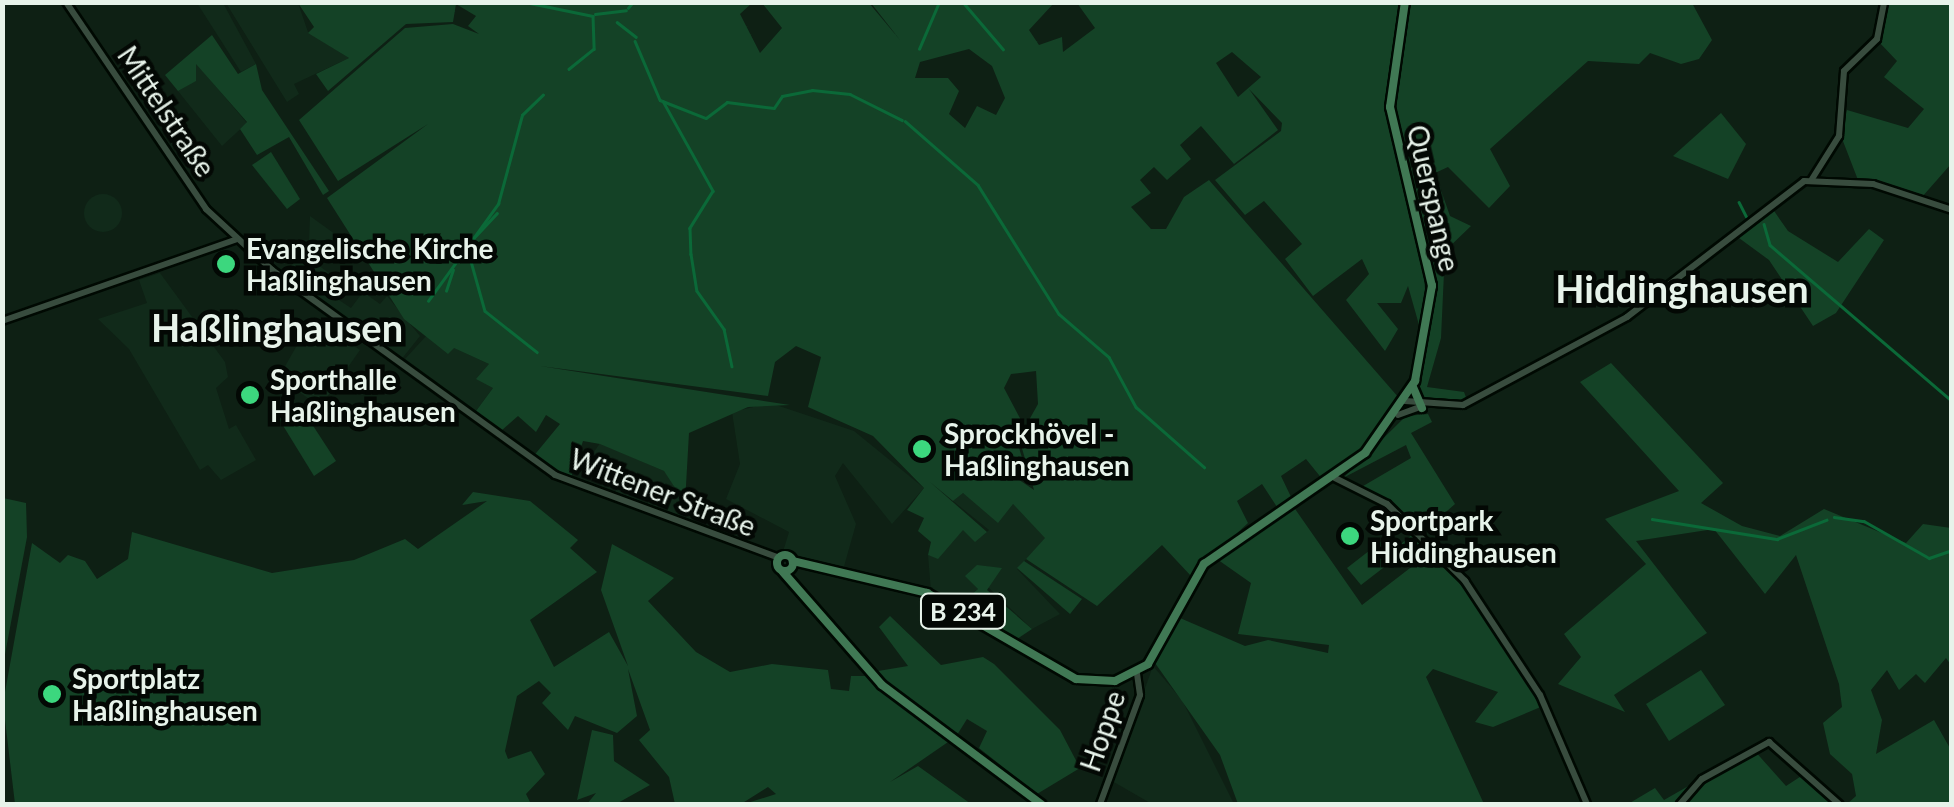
<!DOCTYPE html>
<meta charset="utf-8">
<style>
body{margin:0}
#map{position:relative;width:1954px;height:807px;overflow:hidden;background:#0e2014;font-family:Lato,sans-serif}
div>[style]{position:absolute}
.built>*{inset:0;background:#112a1a}
.round{border-radius:50%}
.green>*{inset:0;background:#144226}
.stream>*{height:2.5px;margin:-1.25px;padding:0 1.25px;transform-origin:1.25px;border-radius:1.25px;background:#0b6938}
.roads{filter:drop-shadow(2px 0 #000902) drop-shadow(-2px 0 #000902) drop-shadow(0 2px #000902) drop-shadow(0 -2px #000902)}
.secondary>*{height:6px;margin:-3px;padding:0 3px;transform-origin:3px;border-radius:3px;background:#384c3e}
.primary>*{height:8px;margin:-4px;padding:0 4px;transform-origin:4px;border-radius:4px;background:#407854}
.primary>.ring{margin:-4px;padding:0;box-sizing:content-box;background:none;border:8px solid #407854;border-radius:50%}
.dots>*{width:28px;height:28px;translate:-50% -50%;box-sizing:border-box;border:5px solid #030804;border-radius:50%}
span{translate:-50% -50%;white-space:nowrap;text-align:center;line-height:1.15;-webkit-text-stroke:9px #030804;paint-order:stroke}
.shield-label span{padding:2px 8px;background:#030804;border:2px solid;border-radius:8px;-webkit-text-stroke-width:0}
.shield-label{font-size:25px;color:#e7f3ea;font-weight:700}
.street-label{font-size:28px;color:#e7f3ea}
.poi-label{font-size:28px;color:#e7f3ea;font-weight:700}
.left{translate:0 -50%;text-align:left}
.district-label{font-size:38px;color:#e7f3ea;font-weight:700}
.frame{position:absolute;inset:0;border:5px solid #e7f3ea;pointer-events:none}
</style>
<div id="map">
<div class="built">
<i style="clip-path:polygon(197px 3px,223px 3px,256px 64px,241px 72px)"></i>
<i style="clip-path:polygon(226px 3px,298px 3px,308px 32px,349px 58px,294px 84px,299px 94px,287px 102px)"></i>
<i style="clip-path:polygon(196px 63px,247px 123px,222px 146px,178px 91px,196px 80px)"></i>
<i class="round" style="left:84px;top:194px;width:38px;height:38px"></i>
<i style="clip-path:polygon(310px 216px,339px 237px,318px 265px,348px 287px,339px 300px,351px 308px,363px 292px,380px 304px,387px 296px,420px 336px,400px 361px,286px 273px,309px 242px)"></i>
<i style="clip-path:polygon(160px 273px,225px 362px,228px 377px,216px 388px,229px 429px,236px 425px,256px 460px,221px 480px,208px 465px,200px 470px,129px 349px,98px 319px,147px 303px,139px 280px)"></i>
<i style="clip-path:polygon(313px 317px,360px 350px,320px 407px,279px 377px)"></i>
<i style="clip-path:polygon(427px 335px,489px 364px,493px 388px,476px 411px,405px 359px)"></i>
<i style="clip-path:polygon(770px 403px,854px 431px,924px 488px,892px 524px,843px 463px,835px 476px,856px 524px,843px 570px,782px 555px,789px 532px,726px 499px,740px 464px,732px 412px)"></i>
<i style="clip-path:polygon(600px 443px,664px 471px,684px 492px,683px 522px,615px 497px,619px 471px,590px 458px)"></i>
<i style="clip-path:polygon(962px 493px,1012px 503px,1046px 538px,1017px 569px,1060px 614px,1032px 629px,988px 587px,1000px 569px,977px 566px,966px 576px,978px 589px,960px 604px,931px 591px,928px 555px,938px 558px,963px 529px,981px 537px,989px 530px,953px 501px)"></i>
<i style="clip-path:polygon(1153px 666px,1182px 700px,1234px 804px,1152px 804px,1112px 781px)"></i>
</div>
<div class="green">
<i style="clip-path:polygon(evenodd,298px 3px,752px 3px,740px 14px,760px 53px,782px 28px,762px 3px,869px 3px,900px 40px,871px 3px,1054px 3px,1029px 30px,1039px 45px,1062px 37px,1063px 52px,1095px 28px,1077px 3px,1401px 3px,1386px 102px,1423px 260px,1427px 319px,1421px 332px,1408px 286px,1401px 303px,1377px 303px,1398px 329px,1385px 351px,1346px 300px,1369px 274px,1362px 259px,1313px 296px,1285px 259px,1302px 244px,1264px 201px,1245px 215px,1215px 180px,1281px 131px,1282px 123px,1249px 89px,1278px 130px,1234px 164px,1201px 126px,1180px 145px,1191px 159px,1167px 180px,1154px 167px,1140px 180px,1151px 193px,1131px 207px,1151px 229px,1166px 229px,1184px 197px,1209px 180px,1399px 398px,1368px 443px,1323px 480px,1306px 459px,1281px 476px,1292px 499px,1277px 507px,1262px 484px,1237px 501px,1248px 523px,1191px 576px,1162px 545px,1097px 606px,1026px 559px,1045px 538px,1013px 504px,998px 523px,963px 493px,953px 501px,930px 482px,987px 532px,975px 542px,963px 530px,938px 559px,928px 555px,931px 542px,918px 531px,924px 518px,907px 510px,924px 488px,873px 436px,808px 407px,821px 357px,796px 346px,775px 362px,768px 396px,540px 366px,790px 405px,748px 407px,689px 433px,685px 503px,664px 471px,600px 444px,583px 441px,570px 481px,532px 458px,560px 424px,546px 415px,536px 432px,518px 416px,501px 431px,476px 411px,493px 388px,476px 379px,489px 364px,454px 348px,448px 354px,404px 319px,327px 198px,428px 124px,338px 181px,299px 120px,405px 28px,453px 24px,479px 34px,468px 26px,476px 16px,456px 4px,453px 22px,406px 24px,328px 91px,316px 74px,349px 58px,308px 33px,314px 27px,298px 3px,969px 49px,992px 66px,1005px 98px,996px 115px,977px 106px,965px 128px,949px 114px,959px 91px,948px 78px,915px 78px,920px 62px,969px 49px,298px 3px,1232px 52px,1261px 77px,1238px 97px,1216px 63px,1232px 52px,298px 3px,1036px 371px,1038px 404px,1019px 438px,1034px 490px,987px 458px,1029px 481px,1017px 441px,1022px 422px,1004px 388px,1011px 374px,1036px 371px)"></i>
<i style="clip-path:polygon(1408px 3px,1692px 3px,1712px 40px,1699px 59px,1681px 64px,1650px 53px,1639px 64px,1588px 61px,1490px 149px,1510px 186px,1489px 208px,1448px 167px,1435px 173px,1450px 216px,1471px 226px,1445px 251px,1441px 338px,1427px 387px,1464px 392px,1467px 400px,1452px 404px,1419px 400px,1417px 390px,1437px 290px,1394px 107px)"></i>
<i style="clip-path:polygon(1886px 3px,1951px 3px,1951px 164px,1922px 197px,1858px 180px,1841px 136px,1847px 110px,1908px 128px,1924px 109px,1884px 77px,1897px 61px,1878px 41px)"></i>
<i style="clip-path:polygon(212px 35px,238px 74px,256px 64px,262px 90px,329px 191px,323px 195px,289px 137px,257px 155px,240px 129px,247px 122px,196px 64px,196px 81px,178px 91px,165px 75px)"></i>
<i style="clip-path:polygon(1721px 113px,1746px 144px,1728px 179px,1673px 156px)"></i>
<i style="clip-path:polygon(271px 152px,300px 199px,287px 209px,252px 165px)"></i>
<i style="clip-path:polygon(1772px 208px,1788px 231px,1838px 262px,1869px 229px,1884px 240px,1836px 313px,1813px 326px,1769px 260px,1739px 238px)"></i>
<i style="clip-path:polygon(1611px 363px,1723px 483px,1701px 503px,1742px 526px,1780px 536px,1824px 509px,1906px 543px,1923px 524px,1951px 528px,1951px 665px,1946px 658px,1925px 683px,1916px 674px,1899px 690px,1887px 670px,1871px 690px,1882px 720px,1876px 754px,1934px 720px,1951px 750px,1951px 804px,1847px 804px,1856px 796px,1852px 774px,1830px 754px,1823px 723px,1842px 707px,1839px 684px,1796px 555px,1765px 594px,1714px 529px,1636px 541px,1707px 633px,1614px 695px,1625px 712px,1558px 684px,1581px 657px,1564px 634px,1646px 564px,1605px 519px,1679px 491px,1580px 382px)"></i>
<i style="clip-path:polygon(286px 414px,308px 418px,336px 461px,314px 476px,279px 419px)"></i>
<i style="clip-path:polygon(1428px 414px,1432px 422px,1411px 433px,1455px 504px,1422px 533px,1391px 502px,1358px 489px,1411px 458px,1406px 445px,1343px 478px,1406px 416px)"></i>
<i style="clip-path:polygon(473px 492px,530px 501px,578px 540px,570px 548px,597px 572px,530px 620px,554px 667px,609px 632px,628px 666px,601px 590px,612px 544px,674px 578px,648px 601px,696px 652px,730px 672px,772px 664px,828px 670px,831px 689px,849px 691px,851px 676px,868px 676px,951px 740px,890px 782px,918px 766px,971px 804px,744px 804px,776px 794px,768px 787px,741px 804px,675px 804px,669px 777px,639px 740px,650px 730px,628px 669px,637px 716px,617px 733px,575px 716px,568px 730px,542px 703px,551px 693px,539px 681px,517px 696px,505px 751px,508px 759px,531px 751px,545px 774px,526px 794px,531px 804px,15px 804px,3px 703px,32px 543px,60px 563px,68px 555px,85px 561px,97px 579px,128px 559px,132px 532px,272px 573px,354px 560px,405px 539px,418px 549px,487px 501px,462px 505px)"></i>
<i style="clip-path:polygon(3px 498px,26px 503px,27px 537px,3px 665px)"></i>
<i style="clip-path:polygon(1293px 506px,1362px 605px,1414px 565px,1401px 544px,1414px 533px,1461px 579px,1536px 690px,1543px 706px,1493px 727px,1475px 722px,1498px 692px,1433px 669px,1426px 677px,1484px 804px,1238px 804px,1220px 755px,1155px 663px,1180px 618px,1245px 646px,1268px 640px,1328px 653px,1329px 645px,1238px 634px,1251px 583px,1214px 557px)"></i>
<i style="clip-path:polygon(1383px 540px,1396px 558px,1361px 585px,1347px 568px)"></i>
<i style="clip-path:polygon(1024px 561px,1082px 599px,1070px 614px,1017px 568px)"></i>
<i style="clip-path:polygon(977px 565px,1002px 568px,987px 590px,1032px 629px,1017px 639px,960px 604px,978px 589px,965px 576px)"></i>
<i style="clip-path:polygon(890px 616px,941px 665px,983px 657px,994px 664px,1060px 730px,1080px 768px,1037px 794px,979px 748px,987px 731px,967px 719px,957px 735px,910px 703px,872px 672px,908px 666px,879px 627px)"></i>
<i style="clip-path:polygon(1701px 670px,1725px 705px,1669px 741px,1646px 704px)"></i>
<i style="clip-path:polygon(592px 730px,613px 735px,614px 761px,650px 785px,616px 804px,587px 804px,596px 793px,577px 800px)"></i>
<i style="clip-path:polygon(1753px 749px,1786px 786px,1806px 773px,1837px 804px,1628px 804px,1655px 788px,1664px 800px)"></i>
</div>
<div class="stream">
<i style="left:525px;top:2px;width:69px;rotate:11.6deg"></i>
<i style="left:593px;top:16px;width:33px;rotate:88deg"></i>
<i style="left:594px;top:49px;width:32px;rotate:141deg"></i>
<i style="left:963px;top:2px;width:62px;rotate:49.6deg"></i>
<i style="left:628px;top:8px;width:8px;rotate:-50deg"></i>
<i style="left:595px;top:14px;width:31px;rotate:-7deg"></i>
<i style="left:617px;top:22px;width:24px;rotate:38deg"></i>
<i style="left:635px;top:41px;width:64px;rotate:67deg"></i>
<i style="left:660px;top:100px;width:49px;rotate:21.4deg"></i>
<i style="left:706px;top:118px;width:26px;rotate:-37deg"></i>
<i style="left:727px;top:102px;width:47px;rotate:7.3deg"></i>
<i style="left:774px;top:108px;width:14px;rotate:-56deg"></i>
<i style="left:782px;top:96px;width:31px;rotate:-11deg"></i>
<i style="left:812px;top:90px;width:38px;rotate:6deg"></i>
<i style="left:850px;top:94px;width:58px;rotate:26.6deg"></i>
<i style="left:919px;top:49px;width:51px;rotate:-66.9deg"></i>
<i style="left:663px;top:101px;width:103px;rotate:60.9deg"></i>
<i style="left:713px;top:191px;width:44px;rotate:121.9deg"></i>
<i style="left:690px;top:228px;width:26px;rotate:88deg"></i>
<i style="left:691px;top:254px;width:37px;rotate:81deg"></i>
<i style="left:697px;top:291px;width:47px;rotate:54.6deg"></i>
<i style="left:724px;top:329px;width:38px;rotate:78deg"></i>
<i style="left:905px;top:121px;width:97px;rotate:41.2deg"></i>
<i style="left:978px;top:185px;width:152px;rotate:57.9deg"></i>
<i style="left:1059px;top:314px;width:66px;rotate:40.7deg"></i>
<i style="left:1109px;top:357px;width:57px;rotate:61.6deg"></i>
<i style="left:1136px;top:407px;width:91px;rotate:41.4deg"></i>
<i style="left:1739px;top:202px;width:16px;rotate:63deg"></i>
<i style="left:1764px;top:224px;width:22px;rotate:74deg"></i>
<i style="left:1770px;top:245px;width:240px;rotate:40.6deg"></i>
<i style="left:468px;top:244px;width:42px;rotate:-46.9deg"></i>
<i style="left:467px;top:247px;width:66px;rotate:74.3deg"></i>
<i style="left:485px;top:311px;width:66px;rotate:38.3deg"></i>
<i style="left:446px;top:291px;width:22px;rotate:-72deg"></i>
<i style="left:428px;top:301px;width:120px;rotate:-54.2deg"></i>
<i style="left:498px;top:204px;width:92px;rotate:-74.9deg"></i>
<i style="left:522px;top:115px;width:29px;rotate:-44deg"></i>
<i style="left:1834px;top:517px;width:30px;rotate:8deg"></i>
<i style="left:1864px;top:521px;width:75px;rotate:29.6deg"></i>
<i style="left:1929px;top:558px;width:24px;rotate:-19deg"></i>
<i style="left:1652px;top:519px;width:127px;rotate:9.1deg"></i>
<i style="left:1777px;top:539px;width:53px;rotate:-21.2deg"></i>
</div>
<div class="roads">
<div class="secondary">
<i style="left:66px;top:2px;width:250px;rotate:55.9deg"></i>
<i style="left:206px;top:209px;width:90px;rotate:42.7deg"></i>
<i style="left:272px;top:270px;width:349px;rotate:35.9deg"></i>
<i style="left:555px;top:475px;width:239px;rotate:20.3deg"></i>
<i style="left:1812px;top:179px;width:51px;rotate:-57.9deg"></i>
<i style="left:1839px;top:136px;width:65px;rotate:-85.6deg"></i>
<i style="left:1844px;top:71px;width:46px;rotate:-44.1deg"></i>
<i style="left:1877px;top:39px;width:38px;rotate:-79deg"></i>
<i style="left:2px;top:321px;width:247px;rotate:-19.2deg"></i>
<i style="left:1405px;top:401px;width:58px;rotate:3.9deg"></i>
<i style="left:1463px;top:405px;width:186px;rotate:-28.2deg"></i>
<i style="left:1627px;top:317px;width:223px;rotate:-37.5deg"></i>
<i style="left:1804px;top:181px;width:69px;rotate:2.5deg"></i>
<i style="left:1873px;top:184px;width:83px;rotate:18.2deg"></i>
<i style="left:1398px;top:415px;width:20px;rotate:-20deg"></i>
<i style="left:1335px;top:478px;width:58px;rotate:26.6deg"></i>
<i style="left:1387px;top:504px;width:110px;rotate:44.6deg"></i>
<i style="left:1465px;top:581px;width:136px;rotate:56.7deg"></i>
<i style="left:1540px;top:695px;width:119px;rotate:66.7deg"></i>
<i style="left:1100px;top:804px;width:116px;rotate:-69.8deg"></i>
<i style="left:1140px;top:695px;width:22px;rotate:-98deg"></i>
<i style="left:1680px;top:804px;width:33px;rotate:-49deg"></i>
<i style="left:1702px;top:779px;width:77px;rotate:-28.9deg"></i>
<i style="left:1769px;top:742px;width:94px;rotate:41.5deg"></i>
</div>
<div class="primary">
<i style="left:1413px;top:387px;width:23px;rotate:67deg"></i>
<i class="ring" style="left:777px;top:555px;width:8px;height:8px"></i>
<i style="left:793px;top:561px;width:138px;rotate:13.4deg"></i>
<i style="left:927px;top:593px;width:172px;rotate:30deg"></i>
<i style="left:1076px;top:679px;width:39px;rotate:3deg"></i>
<i style="left:1115px;top:681px;width:37px;rotate:-27deg"></i>
<i style="left:1148px;top:664px;width:115px;rotate:-60.8deg"></i>
<i style="left:1204px;top:564px;width:196px;rotate:-34.6deg"></i>
<i style="left:1365px;top:453px;width:88px;rotate:-55.2deg"></i>
<i style="left:1415px;top:381px;width:97px;rotate:-79.9deg"></i>
<i style="left:1432px;top:286px;width:184px;rotate:-103.2deg"></i>
<i style="left:1390px;top:107px;width:106px;rotate:-81.9deg"></i>
<i style="left:783px;top:572px;width:150px;rotate:48.8deg"></i>
<i style="left:882px;top:685px;width:199px;rotate:36.8deg"></i>
</div>
</div>
<div class="dots">
<i style="left:226px;top:264px;background:#3cd77e"></i>
<i style="left:250px;top:395px;background:#3cd77e"></i>
<i style="left:922px;top:449px;background:#3cd77e"></i>
<i style="left:1350px;top:536px;background:#3cd77e"></i>
<i style="left:52px;top:694px;background:#3cd77e"></i>
</div>
<div class="shield-label">
<span style="left:963px;top:611px">B 234</span>
</div>
<div class="street-label">
<span style="left:167px;top:111px;rotate:56deg">Mittelstraße</span>
<span style="left:1434px;top:198px;rotate:77deg">Querspange</span>
<span style="left:663px;top:492px;rotate:21deg">Wittener Straße</span>
<span style="left:1102px;top:731px;rotate:-71deg">Hoppe</span>
</div>
<div class="poi-label">
<span class="left" style="left:246px;top:264px">Evangelische Kirche<br>Haßlinghausen</span>
<span class="left" style="left:270px;top:395px">Sporthalle<br>Haßlinghausen</span>
<span class="left" style="left:944px;top:449px">Sprockhövel -<br>Haßlinghausen</span>
<span class="left" style="left:1370px;top:536px">Sportpark<br>Hiddinghausen</span>
<span class="left" style="left:72px;top:694px">Sportplatz<br>Haßlinghausen</span>
</div>
<div class="district-label">
<span style="left:1682px;top:289px">Hiddinghausen</span>
<span style="left:277px;top:328px">Haßlinghausen</span>
</div>
<div class="frame"></div>
</div>
